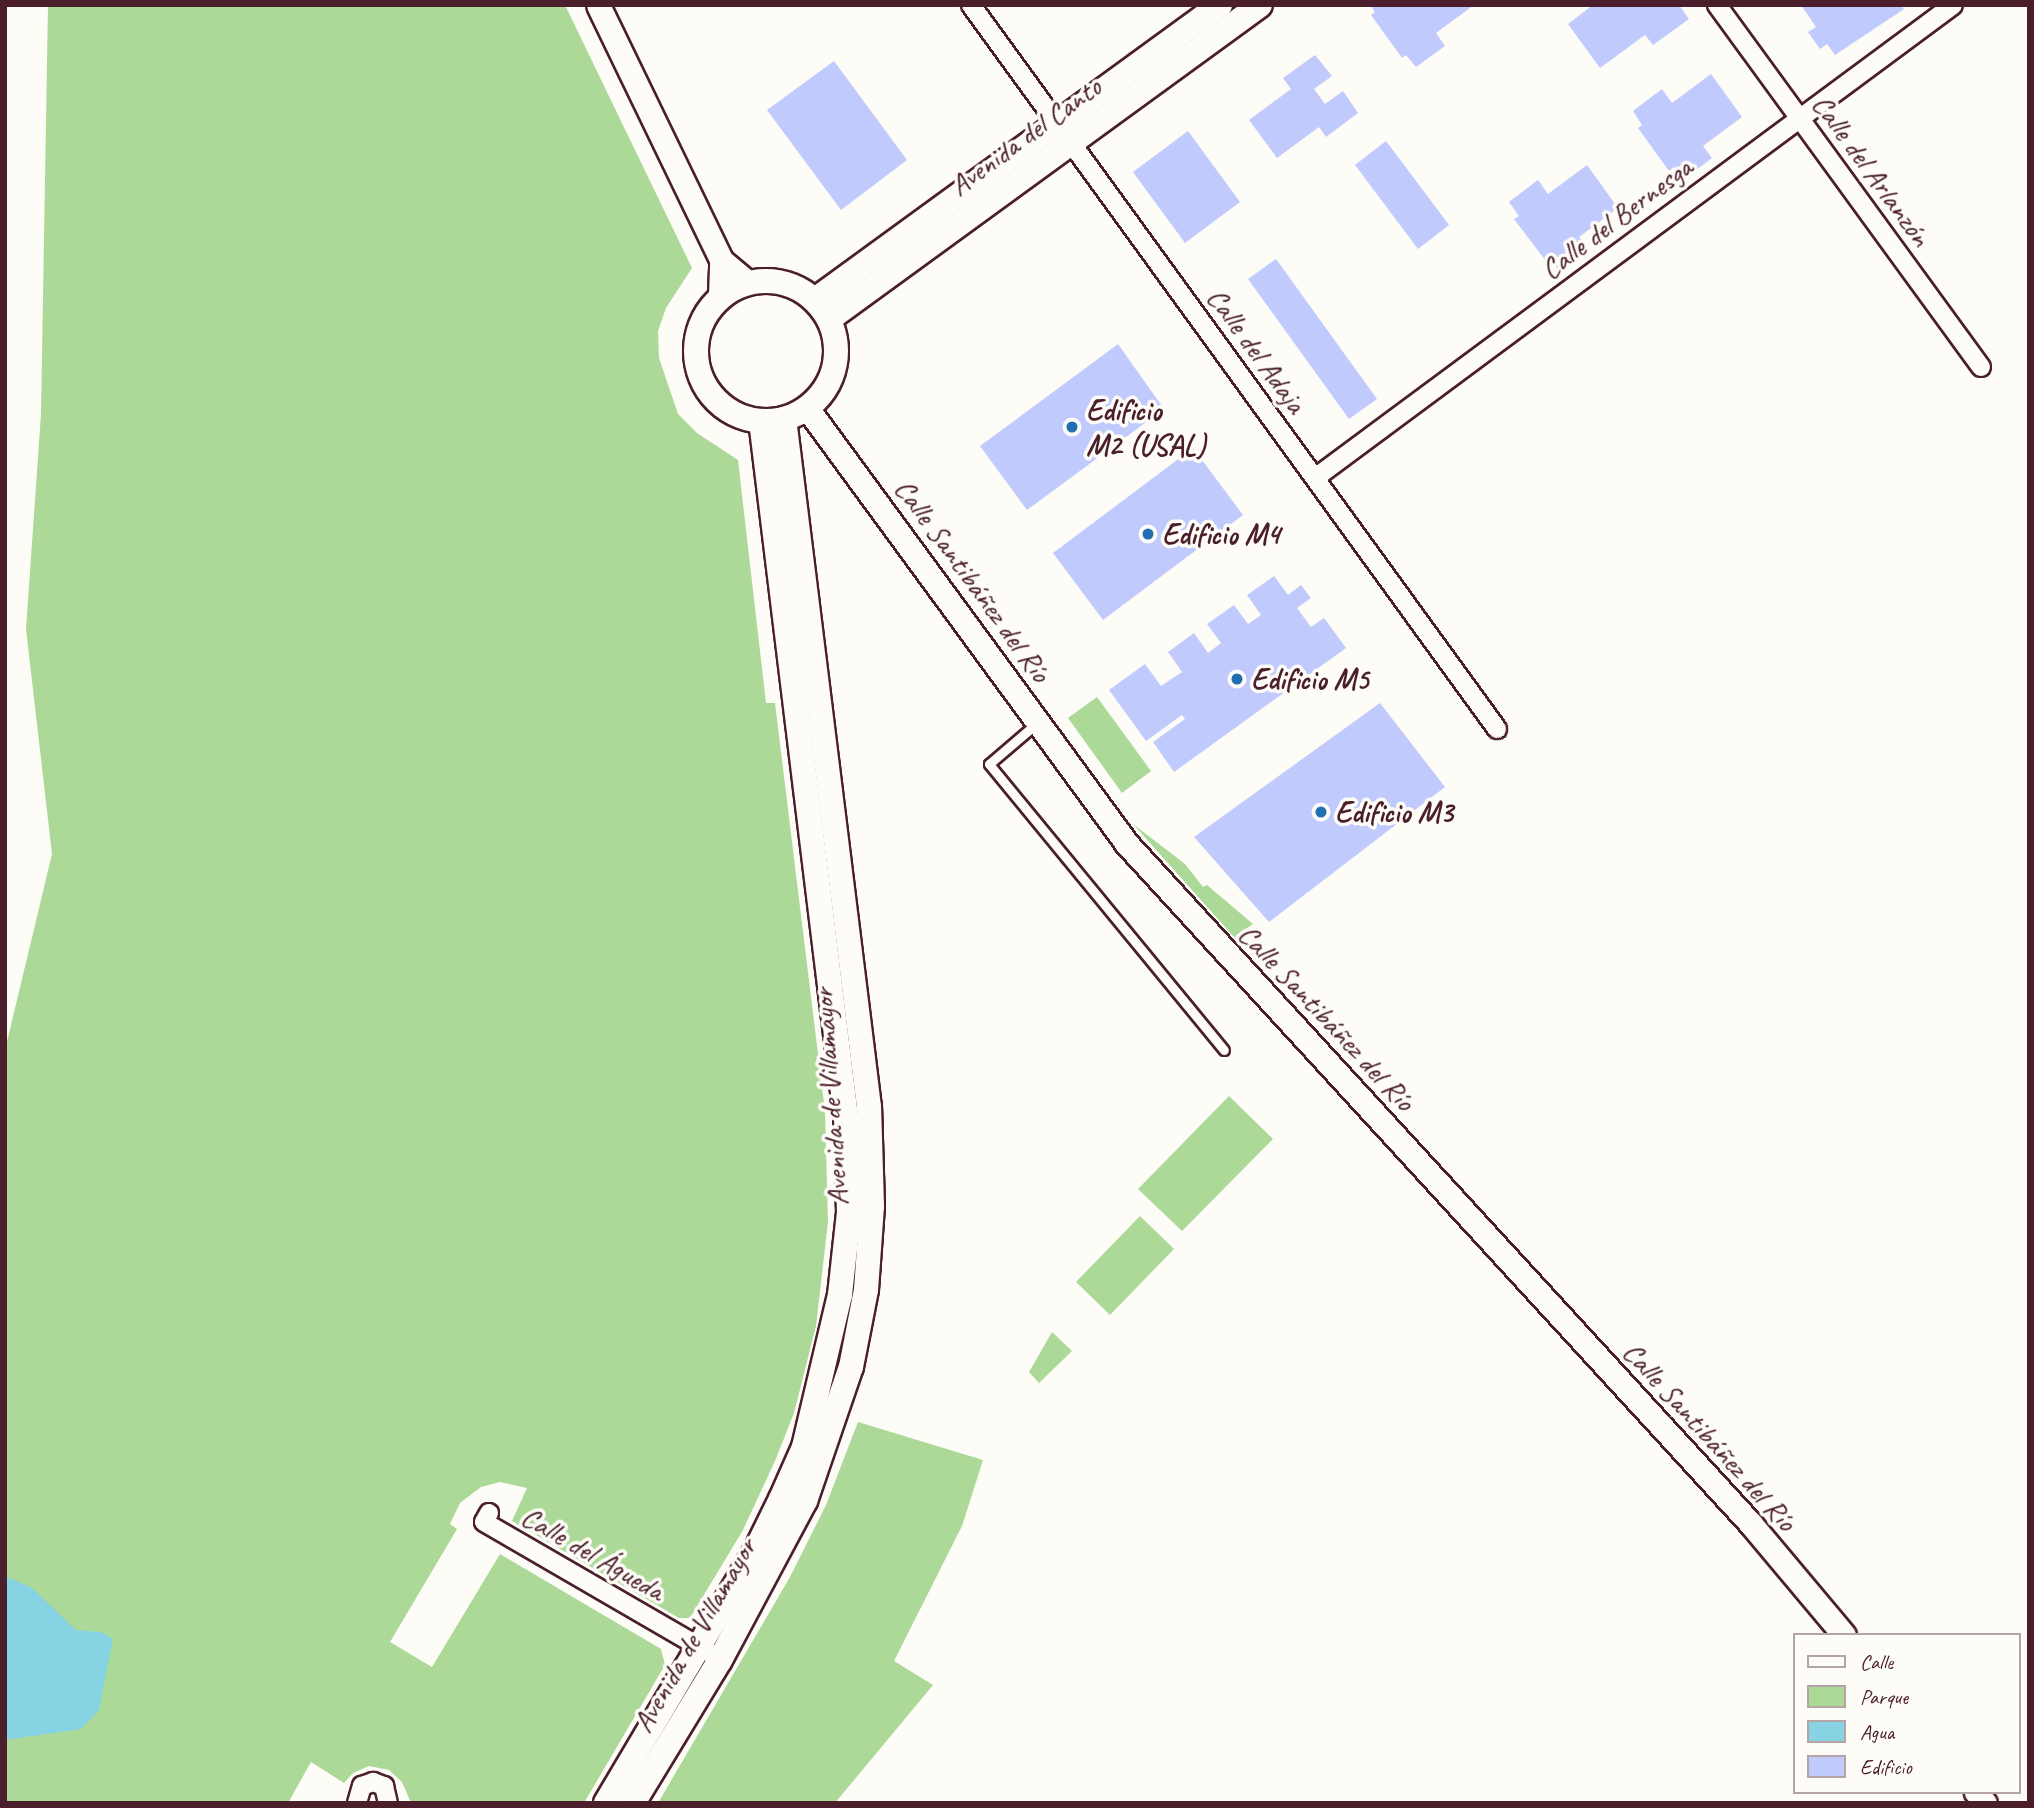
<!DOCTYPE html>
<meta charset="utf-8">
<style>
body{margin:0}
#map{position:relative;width:2034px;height:1808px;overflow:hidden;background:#fdfcf7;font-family:Caveat,sans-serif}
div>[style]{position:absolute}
.green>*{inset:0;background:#acd997}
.water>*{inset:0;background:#86d4e3}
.building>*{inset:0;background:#c0cafc}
.roads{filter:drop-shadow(2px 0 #4a1f2b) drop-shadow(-2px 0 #4a1f2b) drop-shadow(0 2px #4a1f2b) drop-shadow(0 -2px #4a1f2b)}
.service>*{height:9px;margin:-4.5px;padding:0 4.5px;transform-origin:4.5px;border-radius:4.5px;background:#fdfcf7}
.minor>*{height:18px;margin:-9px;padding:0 9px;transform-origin:9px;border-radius:9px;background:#fdfcf7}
.tertiary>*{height:23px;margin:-11.5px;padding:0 11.5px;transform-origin:11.5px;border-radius:11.5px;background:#fdfcf7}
.secondary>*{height:24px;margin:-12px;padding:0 12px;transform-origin:12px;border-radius:12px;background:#fdfcf7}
.secondary>.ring{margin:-12px;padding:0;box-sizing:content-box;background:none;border:24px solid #fdfcf7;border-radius:50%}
.dots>*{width:19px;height:19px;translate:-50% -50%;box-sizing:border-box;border:4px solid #fdfcf7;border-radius:50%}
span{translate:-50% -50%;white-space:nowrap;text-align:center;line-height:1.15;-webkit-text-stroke:7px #fdfcf7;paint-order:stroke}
.street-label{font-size:30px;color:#4a1f2b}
.poi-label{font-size:30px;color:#4a1f2b;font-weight:700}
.left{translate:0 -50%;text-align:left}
.frame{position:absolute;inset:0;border:7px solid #4a1f2b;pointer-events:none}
.legend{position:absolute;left:1793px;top:1633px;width:228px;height:161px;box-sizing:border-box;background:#fdfcf7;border:2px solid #b5a4a5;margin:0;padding:9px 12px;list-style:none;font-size:21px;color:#4a1f2b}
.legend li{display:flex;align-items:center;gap:14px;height:35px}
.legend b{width:35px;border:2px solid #b5a4a5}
</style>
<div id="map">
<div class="green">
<i style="clip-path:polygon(48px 5px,565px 5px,692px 268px,666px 308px,658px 331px,659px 358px,678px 414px,697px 433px,738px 460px,766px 703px,775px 703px,825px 1111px,828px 1222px,816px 1326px,794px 1413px,775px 1461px,743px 1530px,690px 1618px,679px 1618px,512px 1521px,527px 1488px,500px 1482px,481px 1487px,460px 1503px,450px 1524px,457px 1529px,390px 1642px,432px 1667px,500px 1554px,661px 1649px,665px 1665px,584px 1803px,411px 1803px,402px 1782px,389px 1770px,369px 1766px,353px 1773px,344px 1783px,311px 1762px,288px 1803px,5px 1803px,5px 1050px,52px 854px,26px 629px,41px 414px)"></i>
<i style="clip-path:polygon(1097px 697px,1151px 771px,1122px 793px,1068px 718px)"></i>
<i style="clip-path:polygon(1133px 824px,1185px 864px,1203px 887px,1207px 885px,1253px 924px,1234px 937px)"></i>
<i style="clip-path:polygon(1229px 1096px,1273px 1139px,1182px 1231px,1138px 1189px)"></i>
<i style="clip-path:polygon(1140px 1216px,1174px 1249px,1110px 1315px,1076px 1282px)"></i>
<i style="clip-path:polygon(1052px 1332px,1072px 1351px,1039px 1383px,1029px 1372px)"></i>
<i style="clip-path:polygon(858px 1422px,983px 1460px,962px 1526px,894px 1661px,933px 1685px,835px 1803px,658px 1803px,790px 1577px,826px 1505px)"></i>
</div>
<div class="water">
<i style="clip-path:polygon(10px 1578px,32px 1588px,76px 1630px,101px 1632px,113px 1639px,99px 1710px,81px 1729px,5px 1740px,5px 1580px)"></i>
</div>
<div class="building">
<i style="clip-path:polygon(1370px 5px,1474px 5px,1436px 33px,1445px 46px,1416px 67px,1406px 55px,1402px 58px,1371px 15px,1375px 12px)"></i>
<i style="clip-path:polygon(1593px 5px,1679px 5px,1689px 19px,1653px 45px,1645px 35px,1600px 68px,1568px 24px)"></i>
<i style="clip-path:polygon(1801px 5px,1901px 5px,1904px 9px,1835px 55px,1827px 44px,1820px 49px,1808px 32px,1816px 27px)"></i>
<i style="clip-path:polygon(1315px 55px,1332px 76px,1314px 89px,1325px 104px,1343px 91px,1358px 113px,1326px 137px,1319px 127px,1277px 158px,1249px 120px,1291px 89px,1283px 78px)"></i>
<i style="clip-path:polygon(834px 61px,907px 160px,841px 210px,767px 110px)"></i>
<i style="clip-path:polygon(1711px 74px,1742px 117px,1703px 146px,1712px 158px,1683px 180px,1674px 167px,1669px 171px,1638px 128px,1642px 125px,1633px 111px,1662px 89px,1672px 103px)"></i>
<i style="clip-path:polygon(1188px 131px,1240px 202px,1185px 243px,1133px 172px)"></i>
<i style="clip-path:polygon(1386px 141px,1449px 225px,1418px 249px,1355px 165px)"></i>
<i style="clip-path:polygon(1587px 165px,1618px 208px,1579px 237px,1589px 249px,1559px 271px,1550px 258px,1546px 261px,1514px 219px,1519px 216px,1509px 202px,1538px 180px,1548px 194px)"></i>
<i style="clip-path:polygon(1276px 259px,1377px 399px,1349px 419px,1248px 279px)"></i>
<i style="clip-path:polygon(1118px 344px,1164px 409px,1027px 510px,980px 446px)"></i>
<i style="clip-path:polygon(1193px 448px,1243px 515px,1103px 620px,1053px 553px)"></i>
<i style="clip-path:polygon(1274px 576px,1288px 595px,1301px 585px,1311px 598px,1297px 608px,1311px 627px,1324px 618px,1346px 648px,1174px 772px,1153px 742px,1185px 719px,1182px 715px,1146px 741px,1109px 690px,1145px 664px,1161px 686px,1182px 672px,1168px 652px,1194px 633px,1208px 653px,1221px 643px,1207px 624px,1234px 605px,1248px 624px,1261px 615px,1247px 595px)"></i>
<i style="clip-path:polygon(1380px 703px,1445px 787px,1269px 922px,1194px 837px)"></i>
</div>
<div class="roads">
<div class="service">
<i style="left:1037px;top:723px;width:63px;rotate:139.5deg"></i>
<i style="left:989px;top:764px;width:370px;rotate:50.6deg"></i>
</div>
<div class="minor">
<i style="left:971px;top:5px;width:895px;rotate:54deg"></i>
<i style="left:1717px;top:5px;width:448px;rotate:53.9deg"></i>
<i style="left:1315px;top:478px;width:794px;rotate:-36.55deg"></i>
<i style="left:489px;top:1513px;width:10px;rotate:119deg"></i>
<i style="left:484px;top:1522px;width:259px;rotate:30.1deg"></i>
<i style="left:357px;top:1803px;width:18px;rotate:-74deg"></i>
<i style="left:362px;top:1786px;width:12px;rotate:-20deg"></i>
<i style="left:373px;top:1782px;width:12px;rotate:20deg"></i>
<i style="left:384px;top:1786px;width:17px;rotate:77deg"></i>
</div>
<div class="tertiary">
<i style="left:598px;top:5px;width:283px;rotate:64.2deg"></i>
<i style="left:721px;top:260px;width:34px;rotate:40deg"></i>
<i style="left:720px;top:296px;width:36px;rotate:-88deg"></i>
<i style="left:807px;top:408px;width:541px;rotate:53.72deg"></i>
<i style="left:1127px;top:844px;width:922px;rotate:47.46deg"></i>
<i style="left:1750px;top:1523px;width:146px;rotate:50deg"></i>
<i style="left:1976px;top:1792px;width:14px;rotate:51deg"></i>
</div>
<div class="secondary">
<i class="ring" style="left:696px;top:281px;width:116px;height:116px"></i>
<i style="left:815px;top:300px;width:501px;rotate:-36.07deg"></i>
<i style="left:829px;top:319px;width:533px;rotate:-36.07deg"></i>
<i style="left:606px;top:1803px;width:290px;rotate:-59.3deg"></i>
<i style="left:754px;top:1554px;width:61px;rotate:-63.9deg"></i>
<i style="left:781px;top:1499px;width:57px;rotate:-66.1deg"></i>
<i style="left:804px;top:1447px;width:156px;rotate:-76.7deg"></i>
<i style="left:840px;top:1295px;width:83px;rotate:-83.8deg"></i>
<i style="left:849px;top:1212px;width:95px;rotate:-91.8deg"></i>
<i style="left:846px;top:1117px;width:701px;rotate:-96.96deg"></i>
<i style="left:633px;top:1803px;width:167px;rotate:-58.7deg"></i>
<i style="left:720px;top:1660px;width:180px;rotate:-61.9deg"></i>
<i style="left:805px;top:1501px;width:142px;rotate:-71.1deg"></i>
<i style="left:851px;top:1367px;width:78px;rotate:-79deg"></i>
<i style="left:866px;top:1290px;width:84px;rotate:-85.9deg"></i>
<i style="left:872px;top:1206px;width:99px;rotate:-91.7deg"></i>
<i style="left:869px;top:1107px;width:693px;rotate:-97.04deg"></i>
</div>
</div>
<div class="dots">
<i style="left:1072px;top:427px;background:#1f6fb2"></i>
<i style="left:1148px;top:534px;background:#1f6fb2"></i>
<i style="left:1237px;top:679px;background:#1f6fb2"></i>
<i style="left:1321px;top:812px;background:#1f6fb2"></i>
</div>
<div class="street-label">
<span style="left:1025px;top:136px;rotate:-36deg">Avenida del Canto</span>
<span style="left:1872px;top:170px;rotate:54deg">Calle del Arlanzón</span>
<span style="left:1616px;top:218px;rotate:-37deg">Calle del Bernesga</span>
<span style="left:1257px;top:350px;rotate:54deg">Calle del Adaja</span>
<span style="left:973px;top:580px;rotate:54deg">Calle Santibáñez del Río</span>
<span style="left:1327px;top:1017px;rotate:47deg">Calle Santibáñez del Río</span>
<span style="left:830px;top:1097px;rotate:-94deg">Avenida de Villamayor</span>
<span style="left:1710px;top:1436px;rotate:48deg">Calle Santibáñez del Río</span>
<span style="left:593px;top:1553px;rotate:30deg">Calle del Águeda</span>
<span style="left:694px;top:1635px;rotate:-60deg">Avenida de Villamayor</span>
</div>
<div class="poi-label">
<span class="left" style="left:1086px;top:427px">Edificio<br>M2 (USAL)</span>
<span class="left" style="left:1162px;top:534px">Edificio M4</span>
<span class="left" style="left:1251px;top:679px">Edificio M5</span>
<span class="left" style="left:1335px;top:812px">Edificio M3</span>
</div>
<div class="frame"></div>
<ul class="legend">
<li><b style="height:9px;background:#fdfcf7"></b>Calle</li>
<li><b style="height:19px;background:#acd997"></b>Parque</li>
<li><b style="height:19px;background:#86d4e3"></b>Agua</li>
<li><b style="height:19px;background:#c0cafc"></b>Edificio</li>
</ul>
</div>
